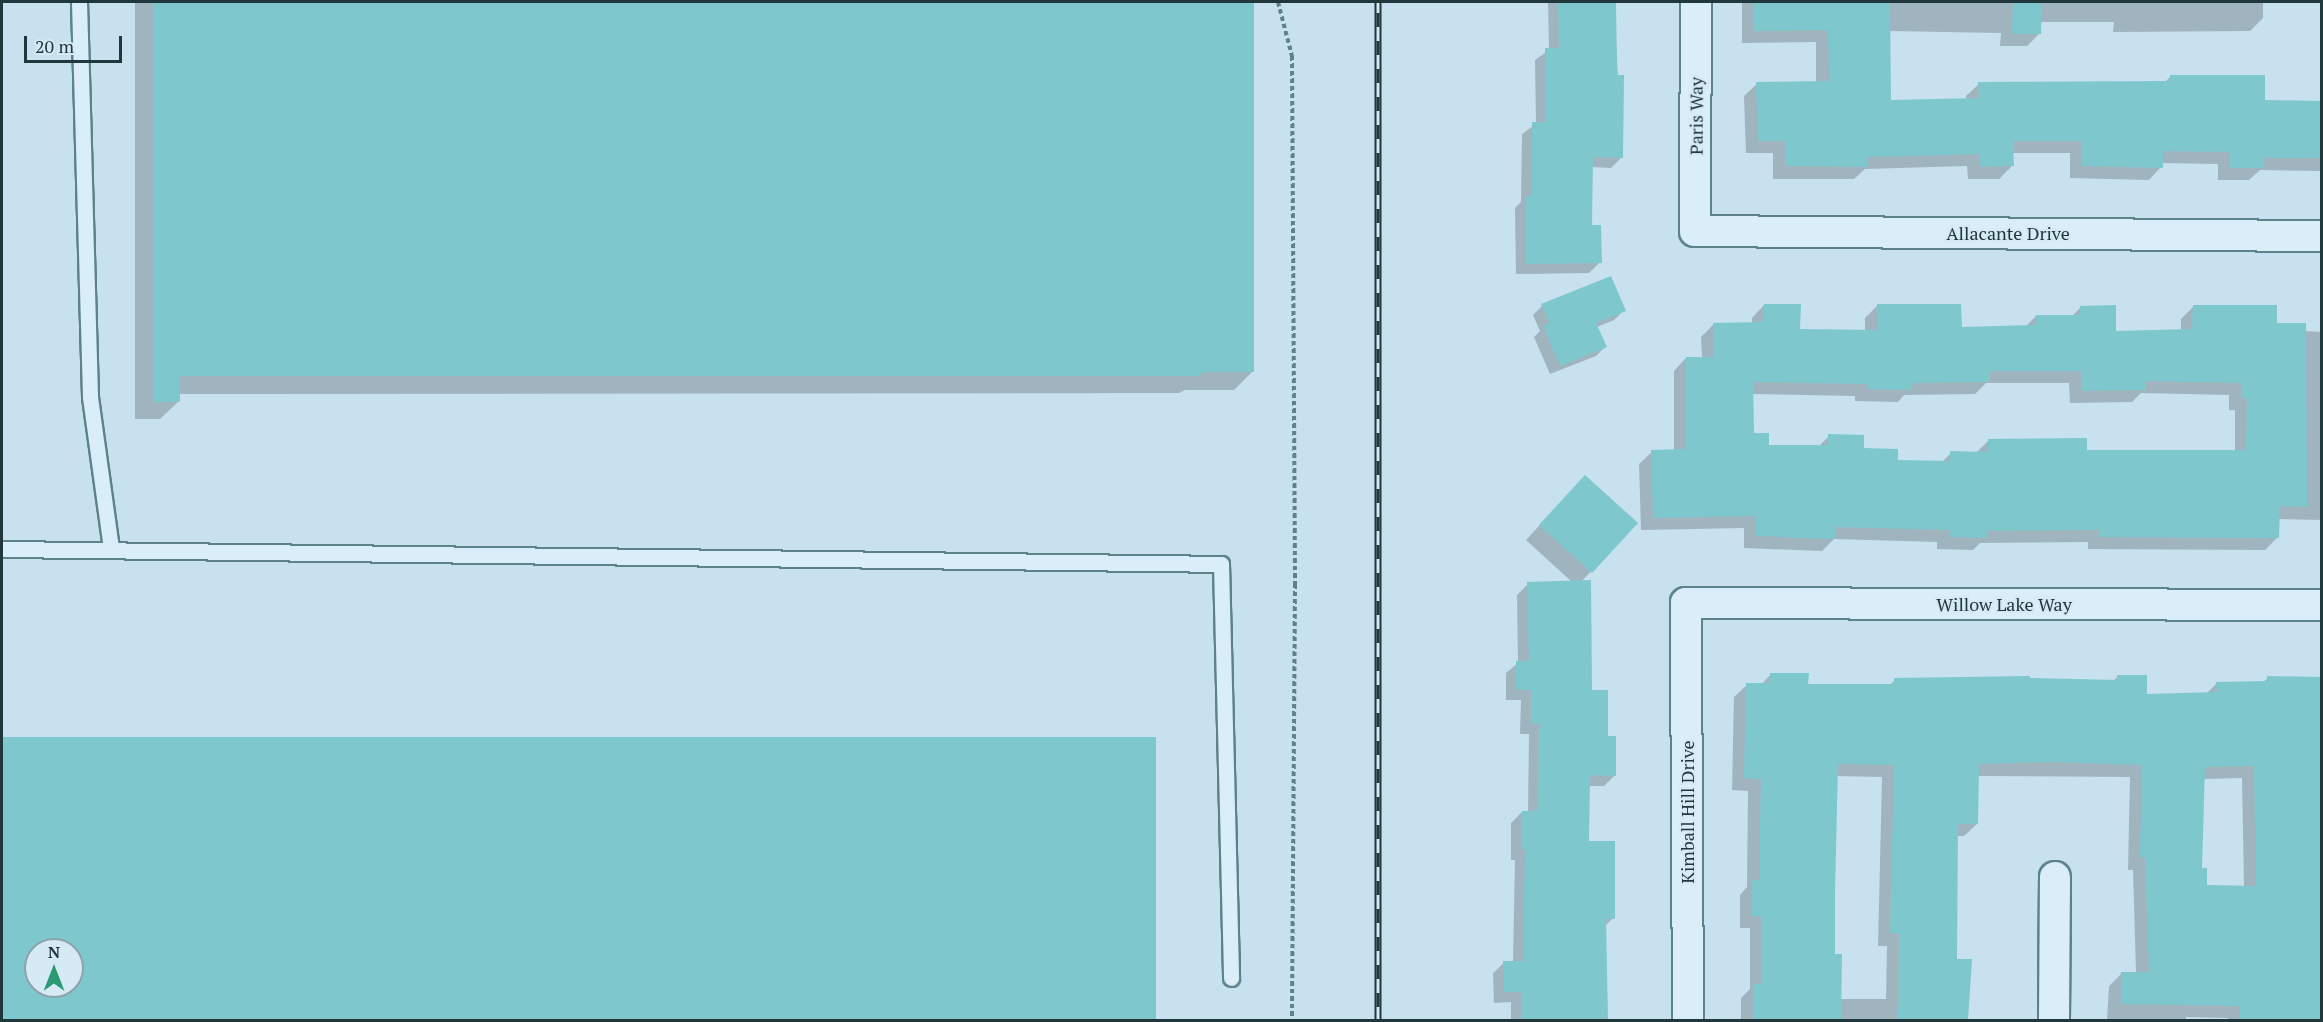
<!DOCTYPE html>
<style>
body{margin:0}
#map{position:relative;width:2323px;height:1022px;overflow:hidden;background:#c7e1ef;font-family:"PT Serif",serif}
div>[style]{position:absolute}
.shadow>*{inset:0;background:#0003}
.building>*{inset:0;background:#7dc7cd}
.path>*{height:4px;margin-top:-2px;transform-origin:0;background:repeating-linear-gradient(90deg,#5c828a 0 4.5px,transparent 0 7.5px)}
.roads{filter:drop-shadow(2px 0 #5c828a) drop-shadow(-2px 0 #5c828a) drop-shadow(0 2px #5c828a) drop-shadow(0 -2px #5c828a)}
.lane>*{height:15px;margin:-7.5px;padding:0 7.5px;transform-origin:7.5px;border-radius:7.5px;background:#daeef9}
.street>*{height:30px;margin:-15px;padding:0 15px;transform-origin:15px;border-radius:15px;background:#daeef9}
.rail>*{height:7px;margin-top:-3.5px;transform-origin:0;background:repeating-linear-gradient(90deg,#d6eaf6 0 14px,#20373b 0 28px);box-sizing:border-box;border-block:2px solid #20373b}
span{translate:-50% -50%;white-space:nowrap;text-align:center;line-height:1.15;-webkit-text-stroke:4.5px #d6eaf6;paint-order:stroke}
.street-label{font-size:18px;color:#20373b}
.frame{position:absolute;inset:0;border:3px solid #20373b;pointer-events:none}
.north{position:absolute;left:24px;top:938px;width:60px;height:60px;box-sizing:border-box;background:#d6eaf6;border:2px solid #8da2ab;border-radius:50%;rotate:0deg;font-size:16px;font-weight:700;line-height:24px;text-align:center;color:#20373b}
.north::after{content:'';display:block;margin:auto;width:21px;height:27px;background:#2c9972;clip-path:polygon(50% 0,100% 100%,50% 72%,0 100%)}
.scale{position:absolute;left:24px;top:36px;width:98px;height:27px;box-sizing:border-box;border:3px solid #20373b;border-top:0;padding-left:8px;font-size:18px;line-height:21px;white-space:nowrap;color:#20373b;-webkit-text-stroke:4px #d6eaf6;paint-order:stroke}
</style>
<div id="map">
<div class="shadow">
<i style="clip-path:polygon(135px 2px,1252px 2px,1253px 371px,1234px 390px,1185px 390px,1179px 393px,179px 394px,179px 401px,160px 419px,135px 419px)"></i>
<i style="clip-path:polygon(1548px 2px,1614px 2px,1622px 157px,1611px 168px,1591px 167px,1590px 227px,1600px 262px,1589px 273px,1516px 274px,1515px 208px,1521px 202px,1522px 134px,1536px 124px,1535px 60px,1549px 50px)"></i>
<i style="clip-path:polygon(1742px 2px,2263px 2px,2263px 18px,2250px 31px,2113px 32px,2114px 22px,2040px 22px,2040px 33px,2027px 46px,2000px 46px,2001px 33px,1889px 31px,1890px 102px,1966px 100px,1966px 96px,1979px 84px,2165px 82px,2171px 76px,2263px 102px,2322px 103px,2322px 171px,2260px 170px,2249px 180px,2218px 180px,2218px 164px,2162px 163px,2161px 167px,2149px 180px,2070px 178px,2070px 153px,2012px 153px,2012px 166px,1999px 179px,1968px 179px,1967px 166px,1865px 169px,1854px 179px,1773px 179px,1773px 153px,1746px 153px,1744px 96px,1757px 84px,1816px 83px,1816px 42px,1742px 43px)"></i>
<i style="clip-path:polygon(evenodd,1764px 305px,1799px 330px,1865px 332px,1865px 318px,1878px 305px,1960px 328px,2025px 327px,2036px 316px,2072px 316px,2081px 307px,2115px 332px,2181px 331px,2181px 319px,2194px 306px,2304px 331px,2322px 332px,2322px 520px,2279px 519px,2278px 537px,2265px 550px,2088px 549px,2088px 542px,1980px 543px,1973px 550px,1937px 549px,1937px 542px,1834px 539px,1822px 551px,1744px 548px,1744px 528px,1641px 530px,1639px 464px,1652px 452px,1674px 451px,1674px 371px,1686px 358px,1702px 358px,1701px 337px,1714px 324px,1752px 324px,1752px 318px,1764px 305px,1986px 383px,2069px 383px,2070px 403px,2132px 402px,2141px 393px,2229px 395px,2229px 410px,2235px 410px,2235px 452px,2086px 451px,1989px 440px,1976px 453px,1951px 453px,1941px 463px,1896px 461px,1829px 436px,1818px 447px,1767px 447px,1753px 434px,1752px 394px,1855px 396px,1855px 401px,1898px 402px,1904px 395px,1975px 394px,1986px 383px)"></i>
<i style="clip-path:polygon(1542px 306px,1624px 310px,1614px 320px,1597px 327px,1605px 347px,1596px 356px,1550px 374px,1534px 337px,1540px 331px,1533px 315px)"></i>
<i style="clip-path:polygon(1571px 491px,1636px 523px,1581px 582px,1591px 692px,1607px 738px,1615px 775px,1604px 786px,1588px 786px,1587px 843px,1613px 918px,1604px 927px,1606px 1020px,1511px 1020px,1511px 1002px,1494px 1003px,1493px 973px,1504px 963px,1513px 962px,1515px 860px,1511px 860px,1511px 823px,1522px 812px,1528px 812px,1529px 734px,1520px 734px,1521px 700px,1506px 700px,1506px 673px,1518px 663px,1517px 595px,1528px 584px,1572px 582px,1526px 540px)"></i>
<i style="clip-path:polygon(evenodd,1771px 674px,1807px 686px,1889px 686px,1895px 680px,2112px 682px,2118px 676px,2145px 695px,2206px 694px,2217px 683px,2263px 682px,2268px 678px,2322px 678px,2322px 1020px,2228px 1020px,2228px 1018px,2186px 1017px,2186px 1020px,2107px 1020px,2109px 986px,2122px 973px,2136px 973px,2133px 870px,2128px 870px,2130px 777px,1977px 776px,1977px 824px,1964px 836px,1957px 836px,1955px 960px,1967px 989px,1966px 1020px,1741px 1020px,1741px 998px,1750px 989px,1750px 928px,1740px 928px,1740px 895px,1747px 887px,1748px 791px,1732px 790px,1734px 697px,1747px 685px,1761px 685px,1771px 674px,1836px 776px,1882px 777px,1878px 946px,1887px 946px,1886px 999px,1840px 999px,1834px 955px,1836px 776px,1771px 674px,2242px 778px,2244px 887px,2206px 886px,2201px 870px,2203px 779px,2242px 778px)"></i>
<i style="clip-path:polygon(evenodd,2px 738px,1154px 738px,1154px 1020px,2px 1020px,2px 738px,36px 950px,72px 950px,72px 986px,36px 986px,36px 950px)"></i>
</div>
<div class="building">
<i style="clip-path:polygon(153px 2px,1254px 2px,1254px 372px,1204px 372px,1198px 376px,180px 376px,180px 402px,153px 402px)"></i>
<i style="clip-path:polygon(1558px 2px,1616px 2px,1617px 75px,1624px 75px,1623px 158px,1593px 157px,1592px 225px,1601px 225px,1602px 263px,1526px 264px,1525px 196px,1531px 196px,1532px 122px,1546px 122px,1545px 48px,1559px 48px)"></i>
<i style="clip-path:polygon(1754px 2px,1890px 2px,1891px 100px,1979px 98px,1978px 82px,2170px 81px,2170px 75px,2265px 75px,2265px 100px,2322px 101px,2322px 158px,2264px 158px,2264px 168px,2230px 168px,2230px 152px,2163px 151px,2163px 168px,2082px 166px,2082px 141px,2013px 141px,2014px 166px,1980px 167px,1980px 154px,1868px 157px,1868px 167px,1785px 166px,1785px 141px,1758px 141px,1756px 82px,1829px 81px,1828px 30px,1754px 31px)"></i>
<i style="clip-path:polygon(2013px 2px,2042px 2px,2041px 34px,2012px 34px)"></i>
<i style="clip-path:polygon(1611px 276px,1626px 311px,1596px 323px,1607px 347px,1560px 366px,1543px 326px,1550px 323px,1541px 304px)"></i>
<i style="clip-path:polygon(evenodd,1764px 304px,1801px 304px,1800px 329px,1877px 330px,1877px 304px,1961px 304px,1962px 327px,2036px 325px,2036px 315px,2080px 315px,2080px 306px,2116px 305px,2116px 331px,2192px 329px,2193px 305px,2277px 305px,2277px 323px,2306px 323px,2307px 507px,2280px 506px,2279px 538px,2100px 537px,2100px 530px,1987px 531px,1987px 538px,1949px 537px,1949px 530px,1836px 527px,1836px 539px,1799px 538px,1756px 536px,1756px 516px,1653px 518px,1651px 450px,1686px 449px,1686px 357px,1714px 357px,1713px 323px,1763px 322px,1764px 304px,1989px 371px,2081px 371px,2082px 391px,2146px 390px,2146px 381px,2241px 383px,2241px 398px,2247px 398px,2246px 450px,2087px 450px,2087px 438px,1988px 439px,1988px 452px,1950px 451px,1950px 461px,1898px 460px,1898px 449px,1864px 448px,1864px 435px,1828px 434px,1828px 445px,1769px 445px,1769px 433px,1754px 433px,1753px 382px,1867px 384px,1867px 389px,1912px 390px,1912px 383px,1990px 382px,1989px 371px)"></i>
<i style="clip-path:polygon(1585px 475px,1638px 523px,1592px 573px,1539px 525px)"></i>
<i style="clip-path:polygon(1591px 580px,1592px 690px,1608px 690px,1608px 736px,1616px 736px,1616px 776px,1590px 775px,1589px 841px,1615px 841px,1615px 919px,1606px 919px,1608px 1020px,1522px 1020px,1521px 992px,1504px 992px,1503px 961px,1523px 961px,1525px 850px,1521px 850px,1522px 811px,1538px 811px,1539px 724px,1531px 724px,1531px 690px,1516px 690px,1516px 661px,1529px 661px,1527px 582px)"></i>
<i style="clip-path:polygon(evenodd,1770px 673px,1809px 673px,1808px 684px,1894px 684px,1894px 678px,2030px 676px,2030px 678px,2117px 680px,2117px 675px,2147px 675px,2147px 694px,2217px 692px,2216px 682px,2267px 681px,2267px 676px,2322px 677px,2322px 1020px,2240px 1020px,2240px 1006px,2121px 1004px,2121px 972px,2149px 972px,2145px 858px,2140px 858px,2142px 765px,2050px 762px,1979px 764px,1978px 824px,1958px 824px,1957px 959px,1972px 959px,1968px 1020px,1898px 1020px,1899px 934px,1890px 933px,1894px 765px,1838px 764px,1835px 892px,1835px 954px,1842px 954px,1841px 1020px,1753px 1020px,1753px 984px,1762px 984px,1762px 916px,1752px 916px,1752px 880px,1759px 880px,1761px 779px,1744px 778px,1746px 683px,1770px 683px,1770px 673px,2254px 766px,2256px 886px,2207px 885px,2207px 868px,2202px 868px,2205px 767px,2254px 766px)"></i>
<i style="clip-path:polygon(evenodd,2px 737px,1156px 737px,1156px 1020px,2px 1020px,2px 737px,36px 950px,72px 950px,72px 986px,36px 986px,36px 950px)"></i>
</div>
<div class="path">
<i style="left:1278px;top:2px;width:56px;rotate:75.5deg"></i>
<i style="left:1292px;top:56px;width:528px;rotate:89.67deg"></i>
<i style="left:1295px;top:584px;width:436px;rotate:90.4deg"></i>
</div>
<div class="roads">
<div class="lane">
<i style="left:79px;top:2px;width:395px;rotate:88.4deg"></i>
<i style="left:90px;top:397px;width:152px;rotate:82.1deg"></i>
<i style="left:2px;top:549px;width:1219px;rotate:0.7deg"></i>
<i style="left:1221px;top:564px;width:414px;rotate:88.6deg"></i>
</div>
<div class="street">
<i style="left:1696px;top:2px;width:229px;rotate:90.3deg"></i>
<i style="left:1695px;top:231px;width:627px;rotate:0.46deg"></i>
<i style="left:1688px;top:1020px;width:417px;rotate:-90.3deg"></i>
<i style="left:1686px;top:603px;width:636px;rotate:0.18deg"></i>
<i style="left:2054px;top:1020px;width:143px;rotate:-89.6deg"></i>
</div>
</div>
<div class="rail">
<i style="left:1378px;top:1020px;width:1018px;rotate:-90deg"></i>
</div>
<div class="street-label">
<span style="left:1696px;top:116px;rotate:-90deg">Paris Way</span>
<span style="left:2008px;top:233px">Allacante Drive</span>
<span style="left:2004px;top:604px">Willow Lake Way</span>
<span style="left:1687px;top:812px;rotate:-90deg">Kimball Hill Drive</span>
</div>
<div class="frame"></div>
<div class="north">N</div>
<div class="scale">20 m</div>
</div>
